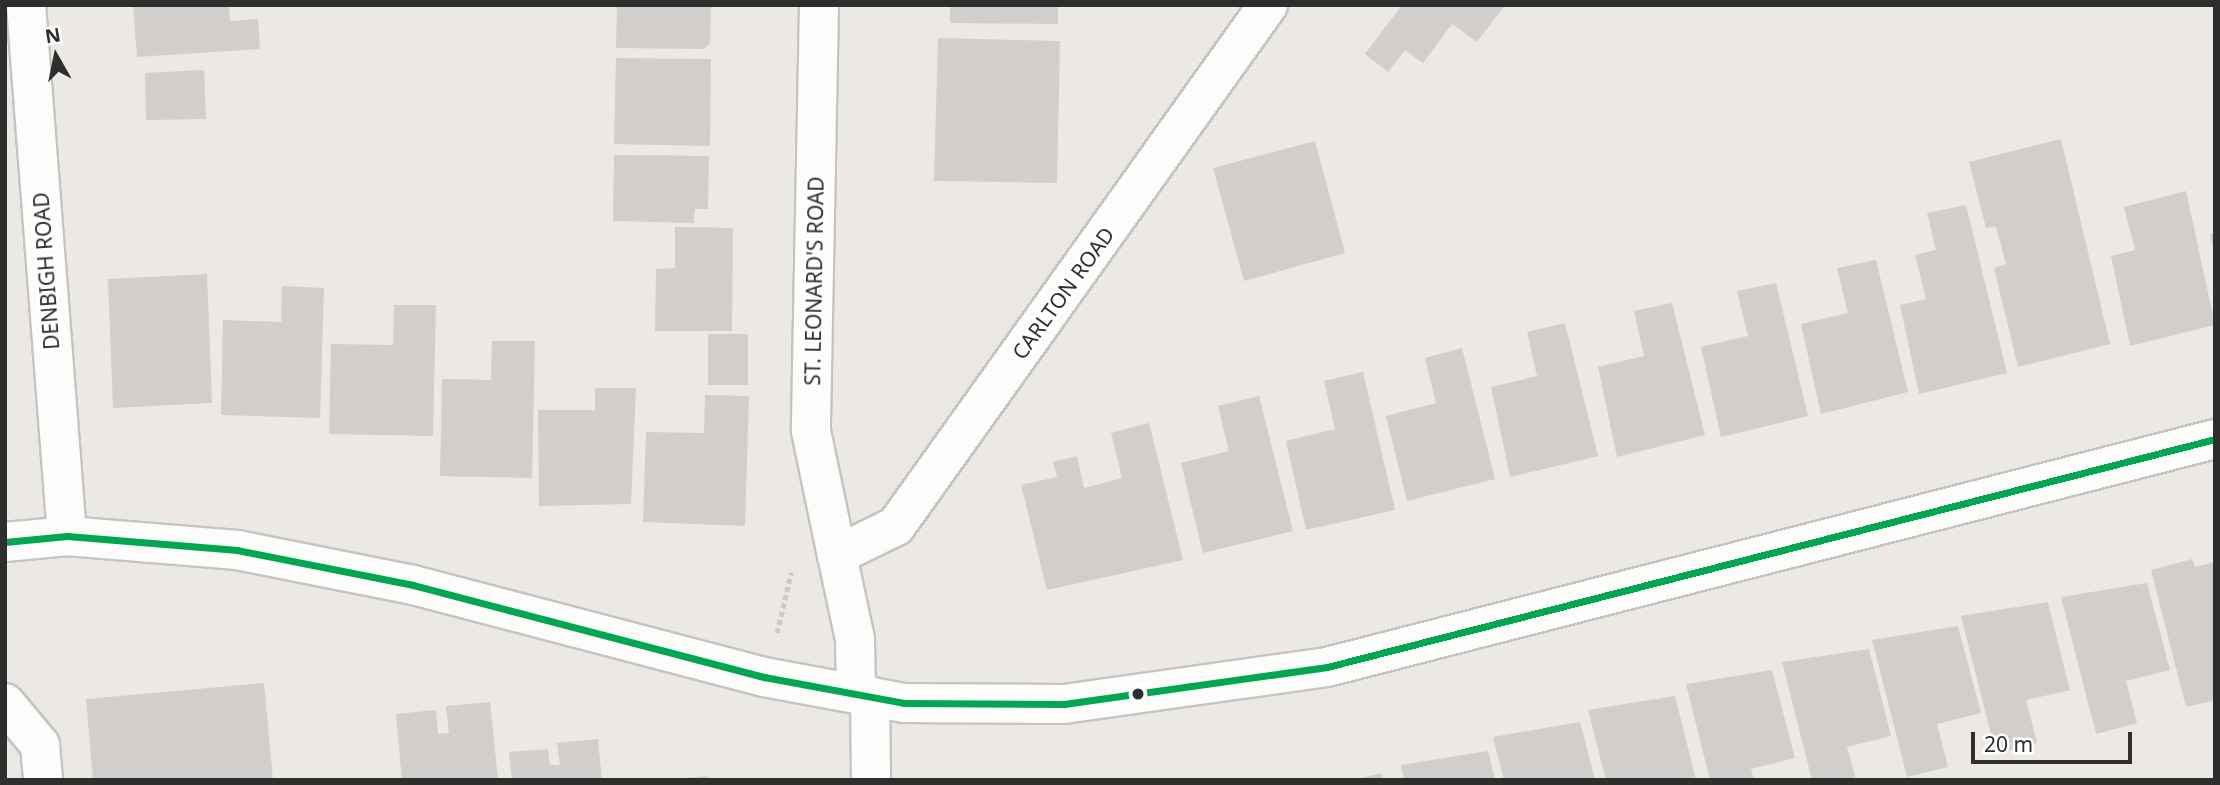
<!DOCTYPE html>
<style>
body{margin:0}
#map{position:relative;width:2220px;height:785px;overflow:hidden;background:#ece8e4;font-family:"Noto Sans",sans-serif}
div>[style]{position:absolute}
.building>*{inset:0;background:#d1cecb}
.path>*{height:4.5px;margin-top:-2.25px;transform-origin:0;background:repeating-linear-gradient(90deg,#c9c9c8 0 5px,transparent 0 8.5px)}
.roads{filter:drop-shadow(2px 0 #c5c4c5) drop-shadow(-2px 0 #c5c4c5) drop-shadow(0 2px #c5c4c5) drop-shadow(0 -2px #c5c4c5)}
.minor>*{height:38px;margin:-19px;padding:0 19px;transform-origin:19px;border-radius:19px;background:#fcfcfb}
.tertiary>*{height:38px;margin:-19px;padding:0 19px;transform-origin:19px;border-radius:19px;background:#fcfcfb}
.bus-1>*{height:7px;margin:-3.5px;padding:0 3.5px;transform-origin:3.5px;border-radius:3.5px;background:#00a651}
.dots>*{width:19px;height:19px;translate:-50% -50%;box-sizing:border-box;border:4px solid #fff;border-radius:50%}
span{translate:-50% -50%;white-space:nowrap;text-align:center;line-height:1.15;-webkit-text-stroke:6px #fff;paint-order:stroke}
.street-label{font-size:21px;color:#2e2e2e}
.frame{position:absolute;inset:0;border:7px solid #2e2e2e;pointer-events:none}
.north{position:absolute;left:21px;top:21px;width:70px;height:70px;-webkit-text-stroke:5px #fff;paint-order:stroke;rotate:351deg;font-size:19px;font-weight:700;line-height:28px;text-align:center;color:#2e2e2e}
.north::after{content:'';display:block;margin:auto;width:24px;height:32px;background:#2e2e2e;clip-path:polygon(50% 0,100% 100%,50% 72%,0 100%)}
.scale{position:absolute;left:1971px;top:732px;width:161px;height:32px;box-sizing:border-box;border:4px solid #2e2e2e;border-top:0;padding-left:9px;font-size:21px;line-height:24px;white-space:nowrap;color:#2e2e2e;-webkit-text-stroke:5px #fff;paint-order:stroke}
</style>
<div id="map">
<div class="building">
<i style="clip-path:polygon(133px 5px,229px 5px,230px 21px,258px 19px,260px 49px,137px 57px)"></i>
<i style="clip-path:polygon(617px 5px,711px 6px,710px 43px,704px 49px,616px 48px)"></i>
<i style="clip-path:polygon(950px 5px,1058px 5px,1058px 24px,950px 23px)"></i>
<i style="clip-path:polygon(1402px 5px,1505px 5px,1477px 42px,1452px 24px,1423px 63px,1405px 50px,1388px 72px,1365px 54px)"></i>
<i style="clip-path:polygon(938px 38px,1060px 41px,1057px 183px,934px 181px)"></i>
<i style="clip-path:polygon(616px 58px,711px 59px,710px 146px,614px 144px)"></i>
<i style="clip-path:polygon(204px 70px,206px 119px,146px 120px,145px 73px)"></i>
<i style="clip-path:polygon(2061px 139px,2110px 344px,2018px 367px,1994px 268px,2006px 264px,1996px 227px,1986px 228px,1969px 162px)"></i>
<i style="clip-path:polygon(1315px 141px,1345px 253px,1244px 281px,1213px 168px)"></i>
<i style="clip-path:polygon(614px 155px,709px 156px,708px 209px,695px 209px,694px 223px,613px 221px)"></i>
<i style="clip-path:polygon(2186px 191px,2215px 325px,2130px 346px,2111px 256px,2135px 250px,2124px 207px)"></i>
<i style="clip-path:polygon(1966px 205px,2007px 373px,1919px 394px,1900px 305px,1926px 299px,1915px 255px,1936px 250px,1927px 213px)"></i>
<i style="clip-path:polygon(675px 227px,733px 228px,732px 331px,655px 331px,656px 269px,675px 268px)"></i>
<i style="clip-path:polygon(2215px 233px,2215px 250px,2214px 250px,2210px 234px)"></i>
<i style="clip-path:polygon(1876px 260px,1908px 392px,1821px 414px,1801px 324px,1848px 313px,1837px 268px)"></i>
<i style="clip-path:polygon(207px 274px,212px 403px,113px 408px,108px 279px)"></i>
<i style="clip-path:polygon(1776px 283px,1808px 416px,1721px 437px,1701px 347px,1748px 336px,1737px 291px)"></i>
<i style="clip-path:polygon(282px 286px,324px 288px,320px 418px,221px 415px,223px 320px,281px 322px)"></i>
<i style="clip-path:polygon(1672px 303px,1705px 435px,1617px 457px,1598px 367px,1644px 356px,1634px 311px)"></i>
<i style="clip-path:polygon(394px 305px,436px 305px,433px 436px,329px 434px,331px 344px,393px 345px)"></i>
<i style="clip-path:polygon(1565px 323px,1598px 456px,1510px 477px,1491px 387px,1537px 376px,1527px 332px)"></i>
<i style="clip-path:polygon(708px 334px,748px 334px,748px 385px,708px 385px)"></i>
<i style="clip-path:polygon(492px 341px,535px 341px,532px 478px,440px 476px,442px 379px,491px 380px)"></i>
<i style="clip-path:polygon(1462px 348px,1495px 479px,1407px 501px,1386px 416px,1436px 403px,1425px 358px)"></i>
<i style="clip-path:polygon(1363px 372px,1395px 510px,1306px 530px,1286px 441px,1335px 429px,1324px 381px)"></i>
<i style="clip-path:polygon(595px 388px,636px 388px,631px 504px,539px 506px,538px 410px,595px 410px)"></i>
<i style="clip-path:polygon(705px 395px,749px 396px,745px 526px,643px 522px,646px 432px,704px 433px)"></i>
<i style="clip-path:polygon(1259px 396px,1293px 531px,1203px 553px,1181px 463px,1229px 451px,1218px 406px)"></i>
<i style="clip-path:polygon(1149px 423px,1183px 560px,1047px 590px,1021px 485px,1057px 477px,1053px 462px,1077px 456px,1084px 488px,1122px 478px,1111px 433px)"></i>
<i style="clip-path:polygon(2192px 559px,2195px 567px,2215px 562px,2215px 700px,2186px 707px,2151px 570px)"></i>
<i style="clip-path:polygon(2147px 583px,2170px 670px,2126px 681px,2137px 723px,2096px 734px,2061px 597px)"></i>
<i style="clip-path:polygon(2048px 602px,2070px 690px,2026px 700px,2037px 743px,1996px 754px,1961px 616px)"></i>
<i style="clip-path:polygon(1958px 626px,1981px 713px,1937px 724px,1948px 767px,1907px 777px,1872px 640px)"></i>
<i style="clip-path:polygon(1869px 649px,1891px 736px,1847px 747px,1856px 780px,1812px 780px,1782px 662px)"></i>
<i style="clip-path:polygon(1772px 670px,1795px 758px,1751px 769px,1754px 780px,1710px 780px,1686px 684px)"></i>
<i style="clip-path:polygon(264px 683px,273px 780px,93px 780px,86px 699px)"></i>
<i style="clip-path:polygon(1675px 696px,1696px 780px,1606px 780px,1588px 710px)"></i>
<i style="clip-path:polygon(490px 702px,498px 780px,402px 780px,396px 714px,436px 710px,438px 734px,449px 733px,446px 706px)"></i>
<i style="clip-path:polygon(1580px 722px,1595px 780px,1504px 780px,1493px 737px)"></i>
<i style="clip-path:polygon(598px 739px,602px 780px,512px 780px,509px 752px,548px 749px,550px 765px,560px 765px,557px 743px)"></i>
<i style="clip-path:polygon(1488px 751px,1495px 780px,1404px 780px,1401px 765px)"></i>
<i style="clip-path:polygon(1382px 773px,1383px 780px,1358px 780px,1358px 779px)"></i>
<i style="clip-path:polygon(707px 776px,708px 780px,685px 780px,685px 778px)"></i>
</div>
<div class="path">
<i style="left:777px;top:633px;width:62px;rotate:-76.9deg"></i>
</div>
<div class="roads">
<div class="minor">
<i style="left:26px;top:5px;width:533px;rotate:85.58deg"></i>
<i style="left:819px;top:5px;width:426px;rotate:91.1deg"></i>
<i style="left:811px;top:431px;width:127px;rotate:78.2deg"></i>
<i style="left:5px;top:542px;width:62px;rotate:-5.5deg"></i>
<i style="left:67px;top:536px;width:171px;rotate:4.7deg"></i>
<i style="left:237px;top:550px;width:179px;rotate:11.2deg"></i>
<i style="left:413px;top:585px;width:363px;rotate:14.7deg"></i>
<i style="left:764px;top:677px;width:142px;rotate:10.5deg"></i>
<i style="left:904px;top:703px;width:160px;rotate:0.4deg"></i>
<i style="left:1064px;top:704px;width:266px;rotate:-8deg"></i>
<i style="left:1327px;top:667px;width:917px;rotate:-14.4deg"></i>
<i style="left:5px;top:703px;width:55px;rotate:50.2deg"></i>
<i style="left:40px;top:745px;width:35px;rotate:85deg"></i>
</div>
<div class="tertiary">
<i style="left:856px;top:693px;width:54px;rotate:-91.1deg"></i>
<i style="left:855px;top:639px;width:86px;rotate:-102.1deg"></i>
<i style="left:837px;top:555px;width:66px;rotate:-26.2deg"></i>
<i style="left:896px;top:526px;width:640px;rotate:-54.47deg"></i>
<i style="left:870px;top:696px;width:84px;rotate:89.3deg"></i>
</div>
</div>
<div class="bus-1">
<i style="left:5px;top:542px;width:62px;rotate:-5.5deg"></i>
<i style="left:67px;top:536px;width:171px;rotate:4.7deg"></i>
<i style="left:237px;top:550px;width:179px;rotate:11.2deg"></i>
<i style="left:413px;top:585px;width:363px;rotate:14.7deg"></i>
<i style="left:764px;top:677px;width:142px;rotate:10.5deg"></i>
<i style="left:904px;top:703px;width:160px;rotate:0.4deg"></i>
<i style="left:1064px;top:704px;width:266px;rotate:-8deg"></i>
<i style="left:1327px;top:667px;width:917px;rotate:-14.4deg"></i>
</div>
<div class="dots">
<i style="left:1138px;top:694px;background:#2e2e2e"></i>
</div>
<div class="street-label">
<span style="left:46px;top:271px;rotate:-94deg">DENBIGH ROAD</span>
<span style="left:814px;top:281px;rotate:-89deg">ST. LEONARD'S ROAD</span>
<span style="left:1063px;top:293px;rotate:-54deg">CARLTON ROAD</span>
</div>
<div class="frame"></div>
<div class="north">N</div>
<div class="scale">20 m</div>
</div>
